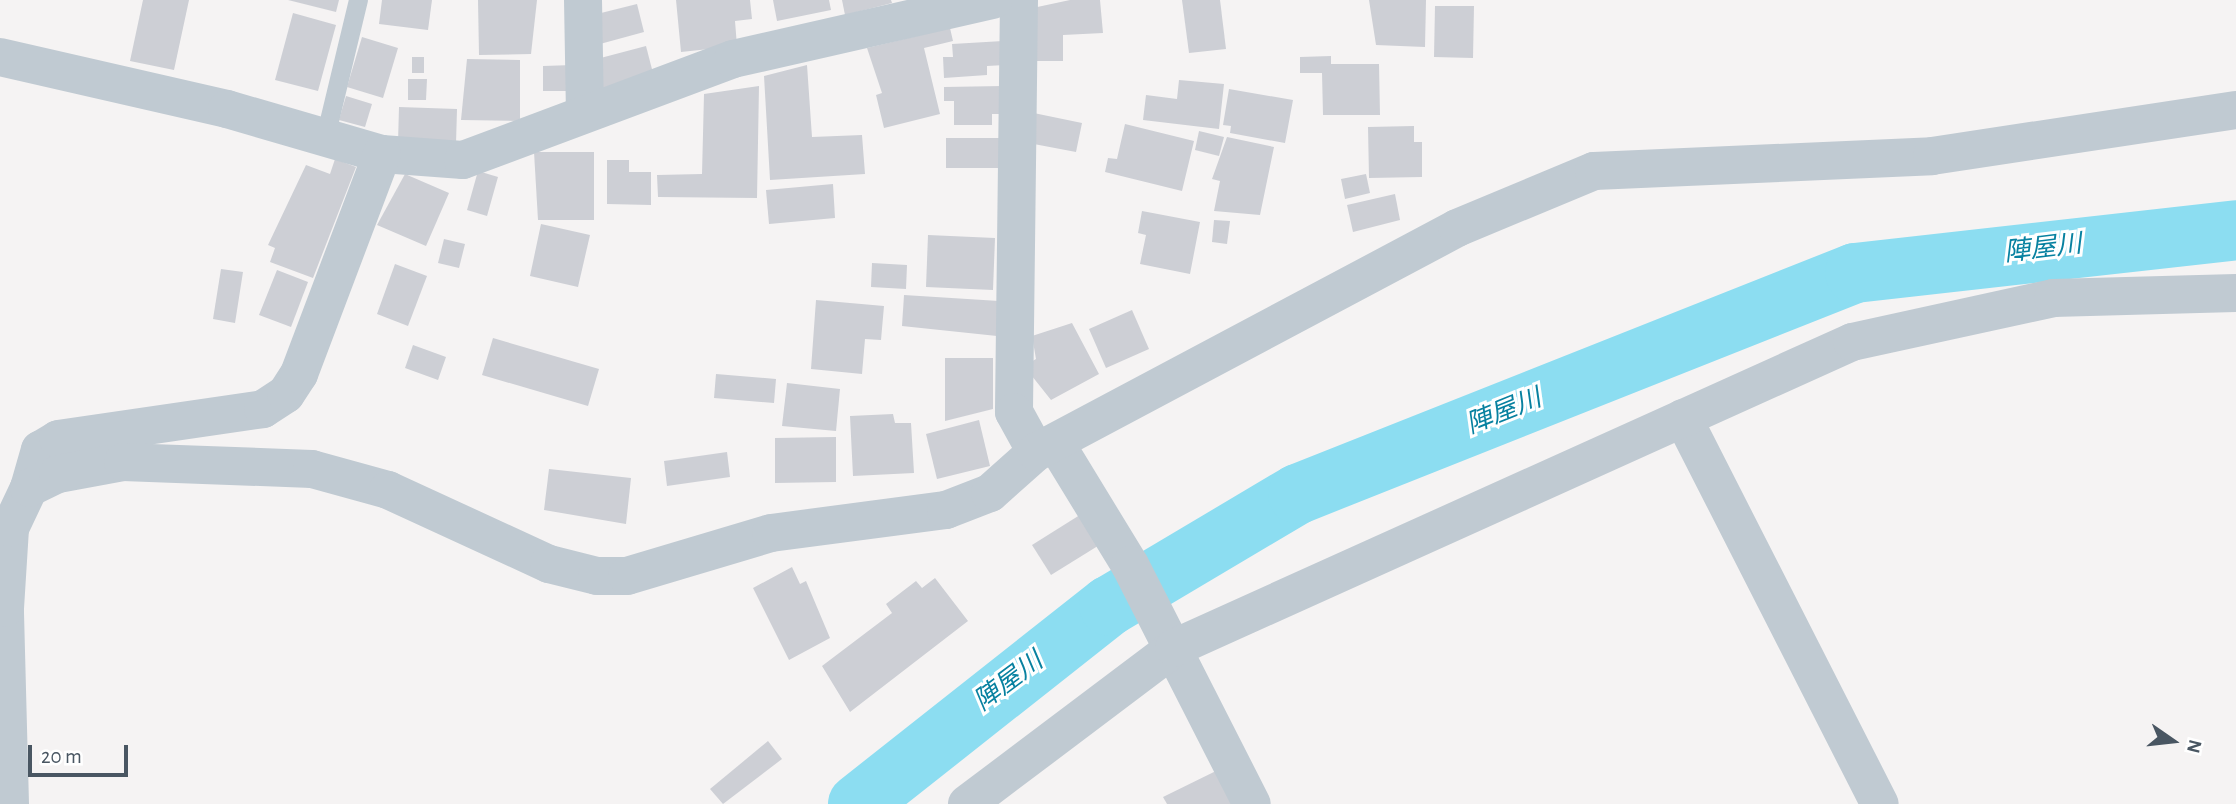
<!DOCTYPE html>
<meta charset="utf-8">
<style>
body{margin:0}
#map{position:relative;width:2236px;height:804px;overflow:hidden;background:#f5f3f3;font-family:"Alegreya Sans","Noto Sans JP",sans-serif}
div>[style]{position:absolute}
.river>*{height:60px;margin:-30px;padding:0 30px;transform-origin:30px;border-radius:30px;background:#8cddf1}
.building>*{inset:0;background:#cdcfd5}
.lane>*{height:19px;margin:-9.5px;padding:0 9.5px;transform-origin:9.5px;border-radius:9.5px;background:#c0cad2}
.street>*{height:38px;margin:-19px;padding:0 19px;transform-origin:19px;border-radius:19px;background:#c0cad2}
span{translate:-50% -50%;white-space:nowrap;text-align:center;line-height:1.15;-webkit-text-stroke:6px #fff;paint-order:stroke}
.water-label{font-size:26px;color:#0781a0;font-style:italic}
.north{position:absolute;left:2138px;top:706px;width:70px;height:70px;-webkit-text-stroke:5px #fff;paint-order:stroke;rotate:104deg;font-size:19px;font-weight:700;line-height:28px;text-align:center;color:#495662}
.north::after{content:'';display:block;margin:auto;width:24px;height:32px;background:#495662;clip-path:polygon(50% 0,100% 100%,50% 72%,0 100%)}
.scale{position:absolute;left:28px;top:745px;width:100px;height:32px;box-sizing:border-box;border:4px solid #495662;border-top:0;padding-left:9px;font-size:21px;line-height:24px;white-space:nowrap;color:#495662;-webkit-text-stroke:5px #fff;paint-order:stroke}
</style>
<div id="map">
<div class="river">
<i style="left:858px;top:804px;width:320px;rotate:-38.3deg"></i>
<i style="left:1109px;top:606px;width:220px;rotate:-30.7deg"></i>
<i style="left:1298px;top:494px;width:599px;rotate:-21.64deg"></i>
<i style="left:1855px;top:273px;width:383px;rotate:-6.4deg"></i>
</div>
<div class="building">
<i style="clip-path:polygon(143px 0,189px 0,174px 70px,130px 61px)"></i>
<i style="clip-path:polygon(288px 0,339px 0,336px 12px)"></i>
<i style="clip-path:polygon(382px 0,432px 0,428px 30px,379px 24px)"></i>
<i style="clip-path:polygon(478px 0,537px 0,531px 54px,479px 55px)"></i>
<i style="clip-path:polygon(676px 0,750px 0,752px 19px,735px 21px,737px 46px,681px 52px)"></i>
<i style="clip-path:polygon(773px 0,829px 0,831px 10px,777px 21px)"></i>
<i style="clip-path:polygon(842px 0,891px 0,892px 3px,845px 15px)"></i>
<i style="clip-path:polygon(1070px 0,1100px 0,1103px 33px,1063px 35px,1063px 61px,1029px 61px,1028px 9px)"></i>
<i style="clip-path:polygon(1182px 0,1220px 0,1226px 49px,1189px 53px)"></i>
<i style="clip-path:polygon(1369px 0,1426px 0,1425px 47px,1376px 45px)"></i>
<i style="clip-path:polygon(637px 4px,644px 32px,600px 44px,593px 15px)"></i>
<i style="clip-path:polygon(1435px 6px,1474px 6px,1473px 58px,1434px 57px)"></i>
<i style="clip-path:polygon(293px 13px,336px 25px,318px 91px,275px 80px)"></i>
<i style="clip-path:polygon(950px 28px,953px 41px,924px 48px,940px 114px,884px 128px,876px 95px,882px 93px,867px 48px)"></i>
<i style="clip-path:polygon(362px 37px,398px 48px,383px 98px,347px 87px)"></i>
<i style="clip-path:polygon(1003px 41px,1005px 65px,987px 66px,987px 75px,944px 78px,943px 57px,953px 57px,952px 44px)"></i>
<i style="clip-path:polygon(646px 46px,654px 77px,601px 91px,593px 60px)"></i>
<i style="clip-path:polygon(1331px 56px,1331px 64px,1379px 64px,1380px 115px,1323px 115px,1322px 73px,1300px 73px,1300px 57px)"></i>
<i style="clip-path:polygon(412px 57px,424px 57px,424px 73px,412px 73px)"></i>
<i style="clip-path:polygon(467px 59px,520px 60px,520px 121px,461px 120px)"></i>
<i style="clip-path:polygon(573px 65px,573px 91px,543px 91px,543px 66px)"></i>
<i style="clip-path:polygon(807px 65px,812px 137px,862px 135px,865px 174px,770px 180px,764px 76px)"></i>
<i style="clip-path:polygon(408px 79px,427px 79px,426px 100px,408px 100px)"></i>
<i style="clip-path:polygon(1179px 80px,1224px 84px,1219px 129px,1143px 120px,1146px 95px,1177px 99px)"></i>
<i style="clip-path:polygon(759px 86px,757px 198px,658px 197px,657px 175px,702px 174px,704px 94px)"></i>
<i style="clip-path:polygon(1003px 86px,1003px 114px,992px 114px,992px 125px,954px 125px,954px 101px,944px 101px,944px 87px)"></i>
<i style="clip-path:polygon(1229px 89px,1293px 100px,1285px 143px,1230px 133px,1231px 126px,1223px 125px)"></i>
<i style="clip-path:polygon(346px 96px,372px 104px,365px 127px,339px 120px)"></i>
<i style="clip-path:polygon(399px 107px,457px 109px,456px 144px,398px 143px)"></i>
<i style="clip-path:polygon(1024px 111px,1082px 123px,1076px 152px,1018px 141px)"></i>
<i style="clip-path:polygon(1125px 124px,1194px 141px,1182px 191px,1105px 172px,1108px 158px,1117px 159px)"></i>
<i style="clip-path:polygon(1414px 126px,1414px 142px,1422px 142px,1422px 177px,1369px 178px,1368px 127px)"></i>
<i style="clip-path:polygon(1199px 131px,1224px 137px,1219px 156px,1195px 150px)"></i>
<i style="clip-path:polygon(1227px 137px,1274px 147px,1260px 215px,1214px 211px,1220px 181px,1212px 179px)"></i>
<i style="clip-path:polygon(946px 138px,1004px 138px,1005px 168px,946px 168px)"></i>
<i style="clip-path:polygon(534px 152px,594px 152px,594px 220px,538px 220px)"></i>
<i style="clip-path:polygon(335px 159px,356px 167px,313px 278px,270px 262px,275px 248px,268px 245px,306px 165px,330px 174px)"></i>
<i style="clip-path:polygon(607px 160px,629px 160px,629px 172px,651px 172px,651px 205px,607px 204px)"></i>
<i style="clip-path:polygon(478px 171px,498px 177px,487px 216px,467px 210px)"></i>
<i style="clip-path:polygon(405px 174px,449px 193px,426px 246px,377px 225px)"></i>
<i style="clip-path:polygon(1366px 174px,1370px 193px,1345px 199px,1341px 179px)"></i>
<i style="clip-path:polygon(833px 184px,835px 218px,769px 224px,766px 190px)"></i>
<i style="clip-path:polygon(1395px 194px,1400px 220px,1353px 232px,1347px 205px)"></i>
<i style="clip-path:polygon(1142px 211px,1200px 222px,1190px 274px,1140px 264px,1146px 235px,1138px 233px)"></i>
<i style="clip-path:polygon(1214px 220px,1230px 221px,1227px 244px,1212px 242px)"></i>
<i style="clip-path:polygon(541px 224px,590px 235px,578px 287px,530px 276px)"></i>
<i style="clip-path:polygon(928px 235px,995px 238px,993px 290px,926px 287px)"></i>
<i style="clip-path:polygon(444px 239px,465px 244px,459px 268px,438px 263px)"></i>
<i style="clip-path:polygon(872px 263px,907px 265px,906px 289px,871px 287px)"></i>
<i style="clip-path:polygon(395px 264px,427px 276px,408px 326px,377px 314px)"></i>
<i style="clip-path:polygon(221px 269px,243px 272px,235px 323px,213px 319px)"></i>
<i style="clip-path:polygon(277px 270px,308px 282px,291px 327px,259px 315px)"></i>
<i style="clip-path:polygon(904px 295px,999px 301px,997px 336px,902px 326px)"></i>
<i style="clip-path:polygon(816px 300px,884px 306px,881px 340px,865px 339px,862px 374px,811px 369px)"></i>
<i style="clip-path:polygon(1132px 310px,1149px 349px,1106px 368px,1089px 329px)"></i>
<i style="clip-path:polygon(1072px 323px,1099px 374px,1051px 400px,1024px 366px,1036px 359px,1032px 336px)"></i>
<i style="clip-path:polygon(493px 338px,599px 369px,588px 406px,482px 375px)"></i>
<i style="clip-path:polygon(413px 345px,446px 357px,438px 380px,405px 368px)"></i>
<i style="clip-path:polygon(945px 358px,993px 358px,993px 409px,945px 421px)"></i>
<i style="clip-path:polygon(716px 374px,776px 379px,774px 403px,714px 398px)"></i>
<i style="clip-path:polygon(787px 383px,840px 389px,836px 431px,782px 426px)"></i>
<i style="clip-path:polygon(893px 414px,895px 423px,911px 423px,914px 473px,853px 476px,850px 416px)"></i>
<i style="clip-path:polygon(979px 420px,990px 466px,937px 479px,926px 434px)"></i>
<i style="clip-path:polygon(836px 437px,836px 482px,775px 483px,775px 438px)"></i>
<i style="clip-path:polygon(727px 452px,730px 477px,667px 486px,664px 461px)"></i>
<i style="clip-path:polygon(549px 469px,631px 478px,626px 524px,544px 510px)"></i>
<i style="clip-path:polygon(1083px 513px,1101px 544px,1051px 575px,1032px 545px)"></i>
<i style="clip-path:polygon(792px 567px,800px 584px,806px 581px,830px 638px,789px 660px,753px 588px)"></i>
<i style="clip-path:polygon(935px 578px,968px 621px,850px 712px,822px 666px,892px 613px,886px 604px,916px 581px,922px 588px)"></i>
<i style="clip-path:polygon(768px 741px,782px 759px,723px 804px,710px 789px)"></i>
<i style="clip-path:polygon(1220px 769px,1236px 804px,1167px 804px,1163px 797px)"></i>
</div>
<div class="lane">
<i style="left:325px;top:137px;width:141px;rotate:-76.5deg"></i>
</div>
<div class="street">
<i style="left:583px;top:0;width:111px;rotate:89deg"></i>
<i style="left:1019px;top:0;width:412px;rotate:90.7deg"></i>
<i style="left:1014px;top:412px;width:46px;rotate:61.2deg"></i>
<i style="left:0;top:57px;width:233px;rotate:12.9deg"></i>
<i style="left:227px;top:109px;width:161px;rotate:16.2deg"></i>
<i style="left:382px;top:154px;width:81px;rotate:4.2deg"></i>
<i style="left:463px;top:160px;width:288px;rotate:-20.5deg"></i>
<i style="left:733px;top:59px;width:267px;rotate:-12.8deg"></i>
<i style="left:1683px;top:418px;width:433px;rotate:63deg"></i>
<i style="left:1056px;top:444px;width:142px;rotate:58.6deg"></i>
<i style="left:1130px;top:565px;width:268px;rotate:63deg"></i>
<i style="left:29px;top:488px;width:40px;rotate:-74deg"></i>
<i style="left:40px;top:450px;width:21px;rotate:-31deg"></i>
<i style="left:58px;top:439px;width:207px;rotate:-8.3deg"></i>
<i style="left:263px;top:409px;width:27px;rotate:-33deg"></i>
<i style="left:286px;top:394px;width:24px;rotate:-57deg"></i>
<i style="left:299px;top:374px;width:235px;rotate:-69.3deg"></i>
<i style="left:10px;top:804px;width:196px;rotate:-91.5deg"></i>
<i style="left:5px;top:608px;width:80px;rotate:-86.4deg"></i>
<i style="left:10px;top:528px;width:44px;rotate:-64.6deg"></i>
<i style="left:29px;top:488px;width:32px;rotate:-26deg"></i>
<i style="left:58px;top:474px;width:66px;rotate:-10.5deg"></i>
<i style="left:123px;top:462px;width:189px;rotate:2.1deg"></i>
<i style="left:312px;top:469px;width:79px;rotate:15.4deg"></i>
<i style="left:388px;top:490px;width:177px;rotate:24.7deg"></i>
<i style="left:549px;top:564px;width:49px;rotate:14deg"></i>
<i style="left:597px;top:576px;width:30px"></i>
<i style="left:627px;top:576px;width:150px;rotate:-16.6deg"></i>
<i style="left:771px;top:533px;width:177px;rotate:-7.5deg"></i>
<i style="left:946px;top:510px;width:47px;rotate:-21.1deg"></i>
<i style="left:990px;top:493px;width:62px;rotate:-41.7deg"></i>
<i style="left:1036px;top:452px;width:477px;rotate:-28deg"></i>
<i style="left:1457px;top:228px;width:148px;rotate:-22.6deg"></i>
<i style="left:1594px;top:171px;width:338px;rotate:-2.5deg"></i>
<i style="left:1932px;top:156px;width:307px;rotate:-8.6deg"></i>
<i style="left:967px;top:804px;width:259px;rotate:-37deg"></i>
<i style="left:1174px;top:648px;width:744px;rotate:-24.29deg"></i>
<i style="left:1852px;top:342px;width:206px;rotate:-12.3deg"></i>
<i style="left:2053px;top:298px;width:183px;rotate:-1.6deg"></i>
</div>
<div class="water-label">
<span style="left:2043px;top:249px;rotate:-7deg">陣屋川</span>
<span style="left:1504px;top:412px;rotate:-22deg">陣屋川</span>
<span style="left:1009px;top:682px;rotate:-37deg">陣屋川</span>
</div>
<div class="north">N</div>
<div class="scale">20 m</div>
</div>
